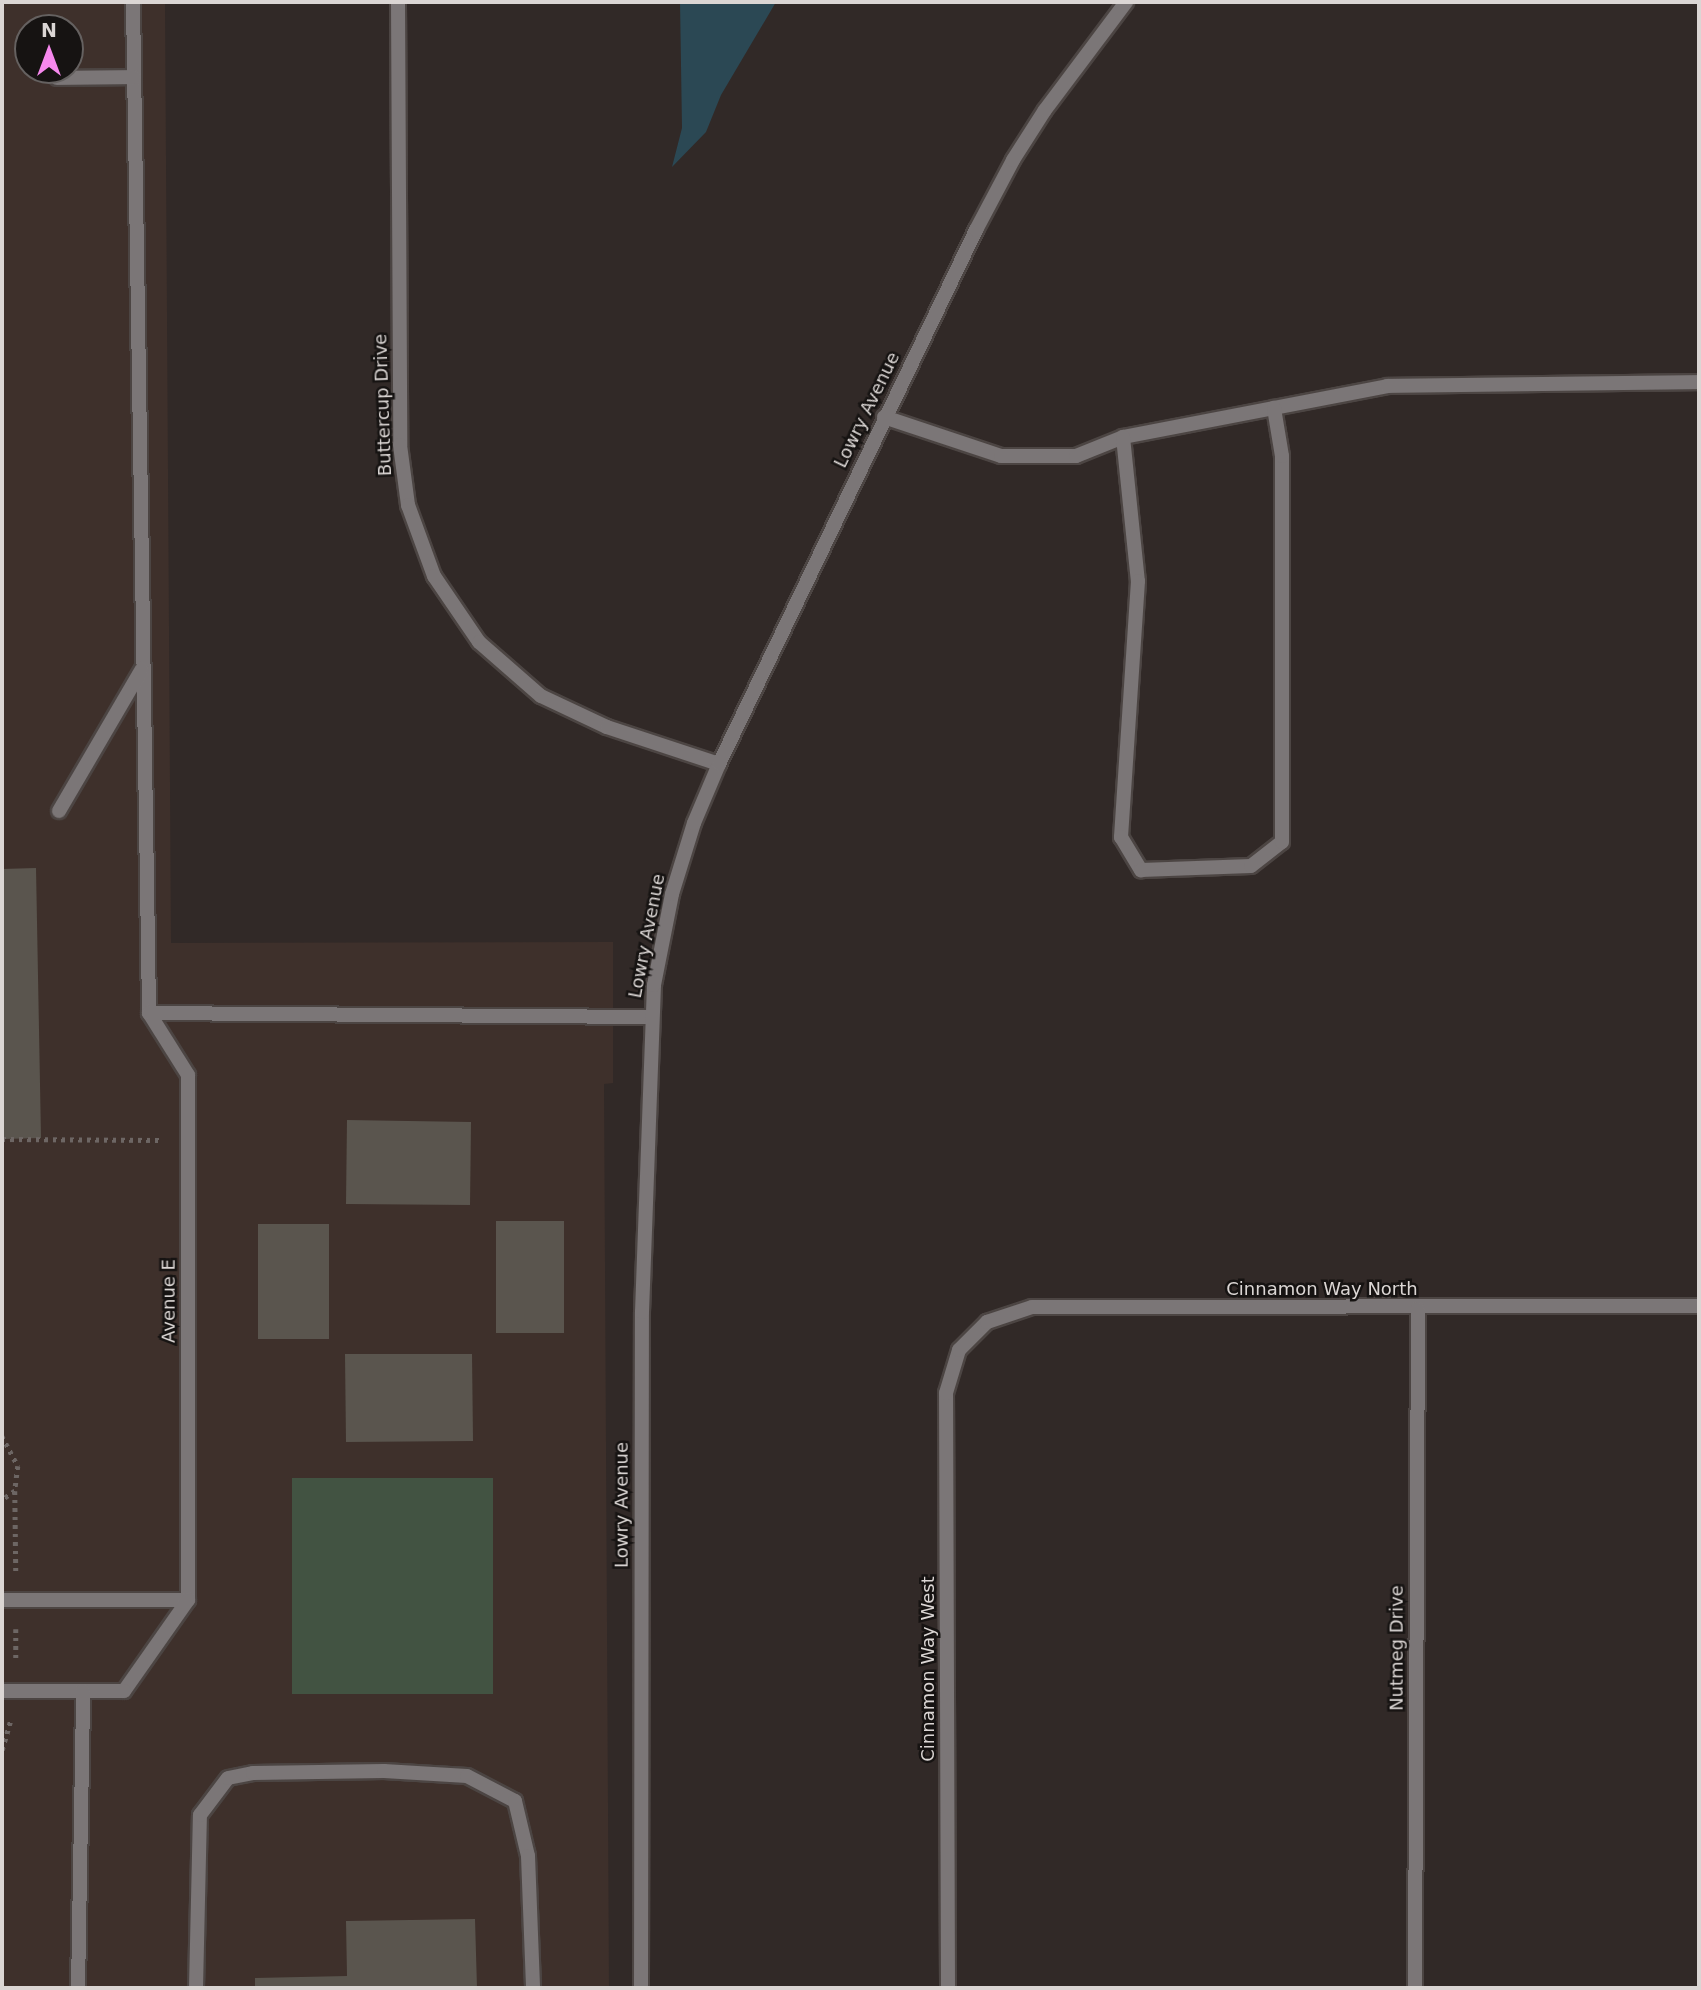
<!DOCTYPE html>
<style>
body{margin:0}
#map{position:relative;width:1701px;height:1990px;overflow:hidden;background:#312927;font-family:"DejaVu Sans",sans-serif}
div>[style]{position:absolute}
.built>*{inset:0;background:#3e302b}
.green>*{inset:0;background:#425342}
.water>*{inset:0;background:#2b4854}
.building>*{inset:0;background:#5a554e}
.path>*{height:4.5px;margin-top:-2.25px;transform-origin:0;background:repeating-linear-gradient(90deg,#6d6664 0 3.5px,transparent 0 8.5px)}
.roads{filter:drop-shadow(2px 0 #4c4543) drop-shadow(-2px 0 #4c4543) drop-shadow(0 2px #4c4543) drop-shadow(0 -2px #4c4543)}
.service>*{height:14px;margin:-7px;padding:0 7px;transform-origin:7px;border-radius:7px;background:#7b7677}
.minor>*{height:14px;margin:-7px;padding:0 7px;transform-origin:7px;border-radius:7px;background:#7b7677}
span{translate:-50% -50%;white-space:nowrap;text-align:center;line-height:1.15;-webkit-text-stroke:5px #161312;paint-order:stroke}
.street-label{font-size:18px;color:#dbd6d4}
.frame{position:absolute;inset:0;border:4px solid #dbd6d4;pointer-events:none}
.north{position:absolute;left:14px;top:14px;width:70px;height:70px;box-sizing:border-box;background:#161312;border:2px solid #656160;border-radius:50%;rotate:0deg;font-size:19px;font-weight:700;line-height:28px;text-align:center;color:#dbd6d4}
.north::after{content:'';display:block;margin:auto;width:24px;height:32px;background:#f688ed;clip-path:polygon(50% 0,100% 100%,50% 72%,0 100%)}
</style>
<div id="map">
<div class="built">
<i style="clip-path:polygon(evenodd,2px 2px,165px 2px,171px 943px,613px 942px,613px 1083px,604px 1084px,609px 1988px,2px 1988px,2px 2px,28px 28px,70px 28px,70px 70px,28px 70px,28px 28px)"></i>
</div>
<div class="green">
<i style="clip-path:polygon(292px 1478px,493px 1478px,493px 1694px,292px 1694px)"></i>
</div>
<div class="water">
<i style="clip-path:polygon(680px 2px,776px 2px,721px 95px,706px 132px,672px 167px,682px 128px)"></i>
</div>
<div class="building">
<i style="clip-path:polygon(36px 868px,41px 1138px,2px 1139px,2px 869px)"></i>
<i style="clip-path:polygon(347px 1120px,471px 1122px,470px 1205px,346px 1204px)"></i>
<i style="clip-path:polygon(496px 1221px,564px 1221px,564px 1333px,496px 1333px)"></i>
<i style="clip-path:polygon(258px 1224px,329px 1224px,329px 1339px,258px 1339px)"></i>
<i style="clip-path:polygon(345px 1354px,472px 1354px,473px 1441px,346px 1442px)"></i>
<i style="clip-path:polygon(475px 1919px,477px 1988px,255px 1988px,255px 1978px,347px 1976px,346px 1921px)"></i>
</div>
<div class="path">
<i style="left:2px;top:1139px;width:157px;rotate:0.4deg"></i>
<i style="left:2px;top:1436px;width:34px;rotate:62deg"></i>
<i style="left:18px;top:1466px;width:25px;rotate:97deg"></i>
<i style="left:15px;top:1491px;width:16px;rotate:145deg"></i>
<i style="left:15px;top:1491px;width:80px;rotate:89.3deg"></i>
<i style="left:16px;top:1629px;width:33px;rotate:90deg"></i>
<i style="left:2px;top:1750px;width:32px;rotate:-74deg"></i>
</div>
<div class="roads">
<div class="service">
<i style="left:133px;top:2px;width:1011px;rotate:89.09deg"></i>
<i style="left:57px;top:78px;width:77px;rotate:-0.7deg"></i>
<i style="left:884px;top:417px;width:123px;rotate:18.4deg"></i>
<i style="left:1001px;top:456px;width:75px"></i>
<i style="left:1076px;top:456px;width:51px;rotate:-22deg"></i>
<i style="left:1123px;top:437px;width:269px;rotate:-10.9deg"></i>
<i style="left:1387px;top:386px;width:312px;rotate:-0.7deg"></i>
<i style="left:1123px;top:437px;width:145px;rotate:84.1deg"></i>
<i style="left:1138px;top:581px;width:257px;rotate:93.8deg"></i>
<i style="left:1121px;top:837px;width:39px;rotate:59deg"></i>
<i style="left:1141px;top:870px;width:110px;rotate:-2.1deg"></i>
<i style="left:1251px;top:866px;width:39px;rotate:-38deg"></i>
<i style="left:1282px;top:842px;width:386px;rotate:-90deg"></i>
<i style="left:1282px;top:456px;width:49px;rotate:-99.5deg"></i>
<i style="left:59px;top:811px;width:164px;rotate:-59.7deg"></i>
<i style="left:149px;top:1013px;width:73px;rotate:57.8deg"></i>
<i style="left:188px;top:1075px;width:525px;rotate:90deg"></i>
<i style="left:149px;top:1013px;width:503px;rotate:0.46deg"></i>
<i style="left:2px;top:1600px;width:186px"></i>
<i style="left:188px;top:1600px;width:111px;rotate:125.1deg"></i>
<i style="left:124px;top:1691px;width:122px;rotate:180deg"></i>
<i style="left:78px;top:1988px;width:297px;rotate:-89deg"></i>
<i style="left:196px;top:1988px;width:173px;rotate:-88.7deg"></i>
<i style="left:200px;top:1815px;width:46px;rotate:-52.9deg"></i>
<i style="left:228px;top:1778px;width:25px;rotate:-11deg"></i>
<i style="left:253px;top:1773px;width:131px;rotate:-0.9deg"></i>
<i style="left:384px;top:1771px;width:83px;rotate:3.4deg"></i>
<i style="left:467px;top:1776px;width:54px;rotate:27.5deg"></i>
<i style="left:515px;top:1801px;width:57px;rotate:76.7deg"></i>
<i style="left:528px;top:1856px;width:132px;rotate:87.8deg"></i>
</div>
<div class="minor">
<i style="left:398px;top:2px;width:443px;rotate:89.7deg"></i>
<i style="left:400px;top:445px;width:61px;rotate:82.4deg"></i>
<i style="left:408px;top:505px;width:76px;rotate:69.9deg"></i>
<i style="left:434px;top:576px;width:80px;rotate:55.7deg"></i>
<i style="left:479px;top:642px;width:82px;rotate:41.1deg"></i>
<i style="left:541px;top:696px;width:73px;rotate:25.2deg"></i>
<i style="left:607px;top:727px;width:118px;rotate:18.3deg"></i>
<i style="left:641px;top:1988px;width:676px;rotate:-89.92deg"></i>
<i style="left:642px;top:1312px;width:327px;rotate:-87.9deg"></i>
<i style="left:654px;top:985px;width:93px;rotate:-78.8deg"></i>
<i style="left:672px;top:894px;width:74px;rotate:-72.8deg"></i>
<i style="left:694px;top:823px;width:64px;rotate:-67deg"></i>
<i style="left:719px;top:764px;width:593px;rotate:-64.3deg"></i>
<i style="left:976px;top:230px;width:79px;rotate:-62.1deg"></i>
<i style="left:1013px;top:160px;width:59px;rotate:-57.4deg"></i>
<i style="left:1045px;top:110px;width:135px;rotate:-53.1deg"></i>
<i style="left:948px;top:1988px;width:595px;rotate:-90.19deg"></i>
<i style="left:946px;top:1393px;width:45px;rotate:-73.2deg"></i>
<i style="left:959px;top:1350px;width:40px;rotate:-45deg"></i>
<i style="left:987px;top:1322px;width:47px;rotate:-18.4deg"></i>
<i style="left:1032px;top:1307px;width:667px;rotate:-0.09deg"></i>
<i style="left:1415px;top:1988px;width:679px;rotate:-89.75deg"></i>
</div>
</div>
<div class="street-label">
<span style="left:383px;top:405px;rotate:-92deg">Buttercup Drive</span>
<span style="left:867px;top:410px;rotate:-64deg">Lowry Avenue</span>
<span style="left:647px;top:936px;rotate:-79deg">Lowry Avenue</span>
<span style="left:1322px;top:1289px">Cinnamon Way North</span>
<span style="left:169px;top:1301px;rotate:-90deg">Avenue E</span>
<span style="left:622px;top:1505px;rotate:-90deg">Lowry Avenue</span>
<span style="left:1397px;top:1648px;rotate:-90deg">Nutmeg Drive</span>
<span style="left:928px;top:1669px;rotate:-90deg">Cinnamon Way West</span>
</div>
<div class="frame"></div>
<div class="north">N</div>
</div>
